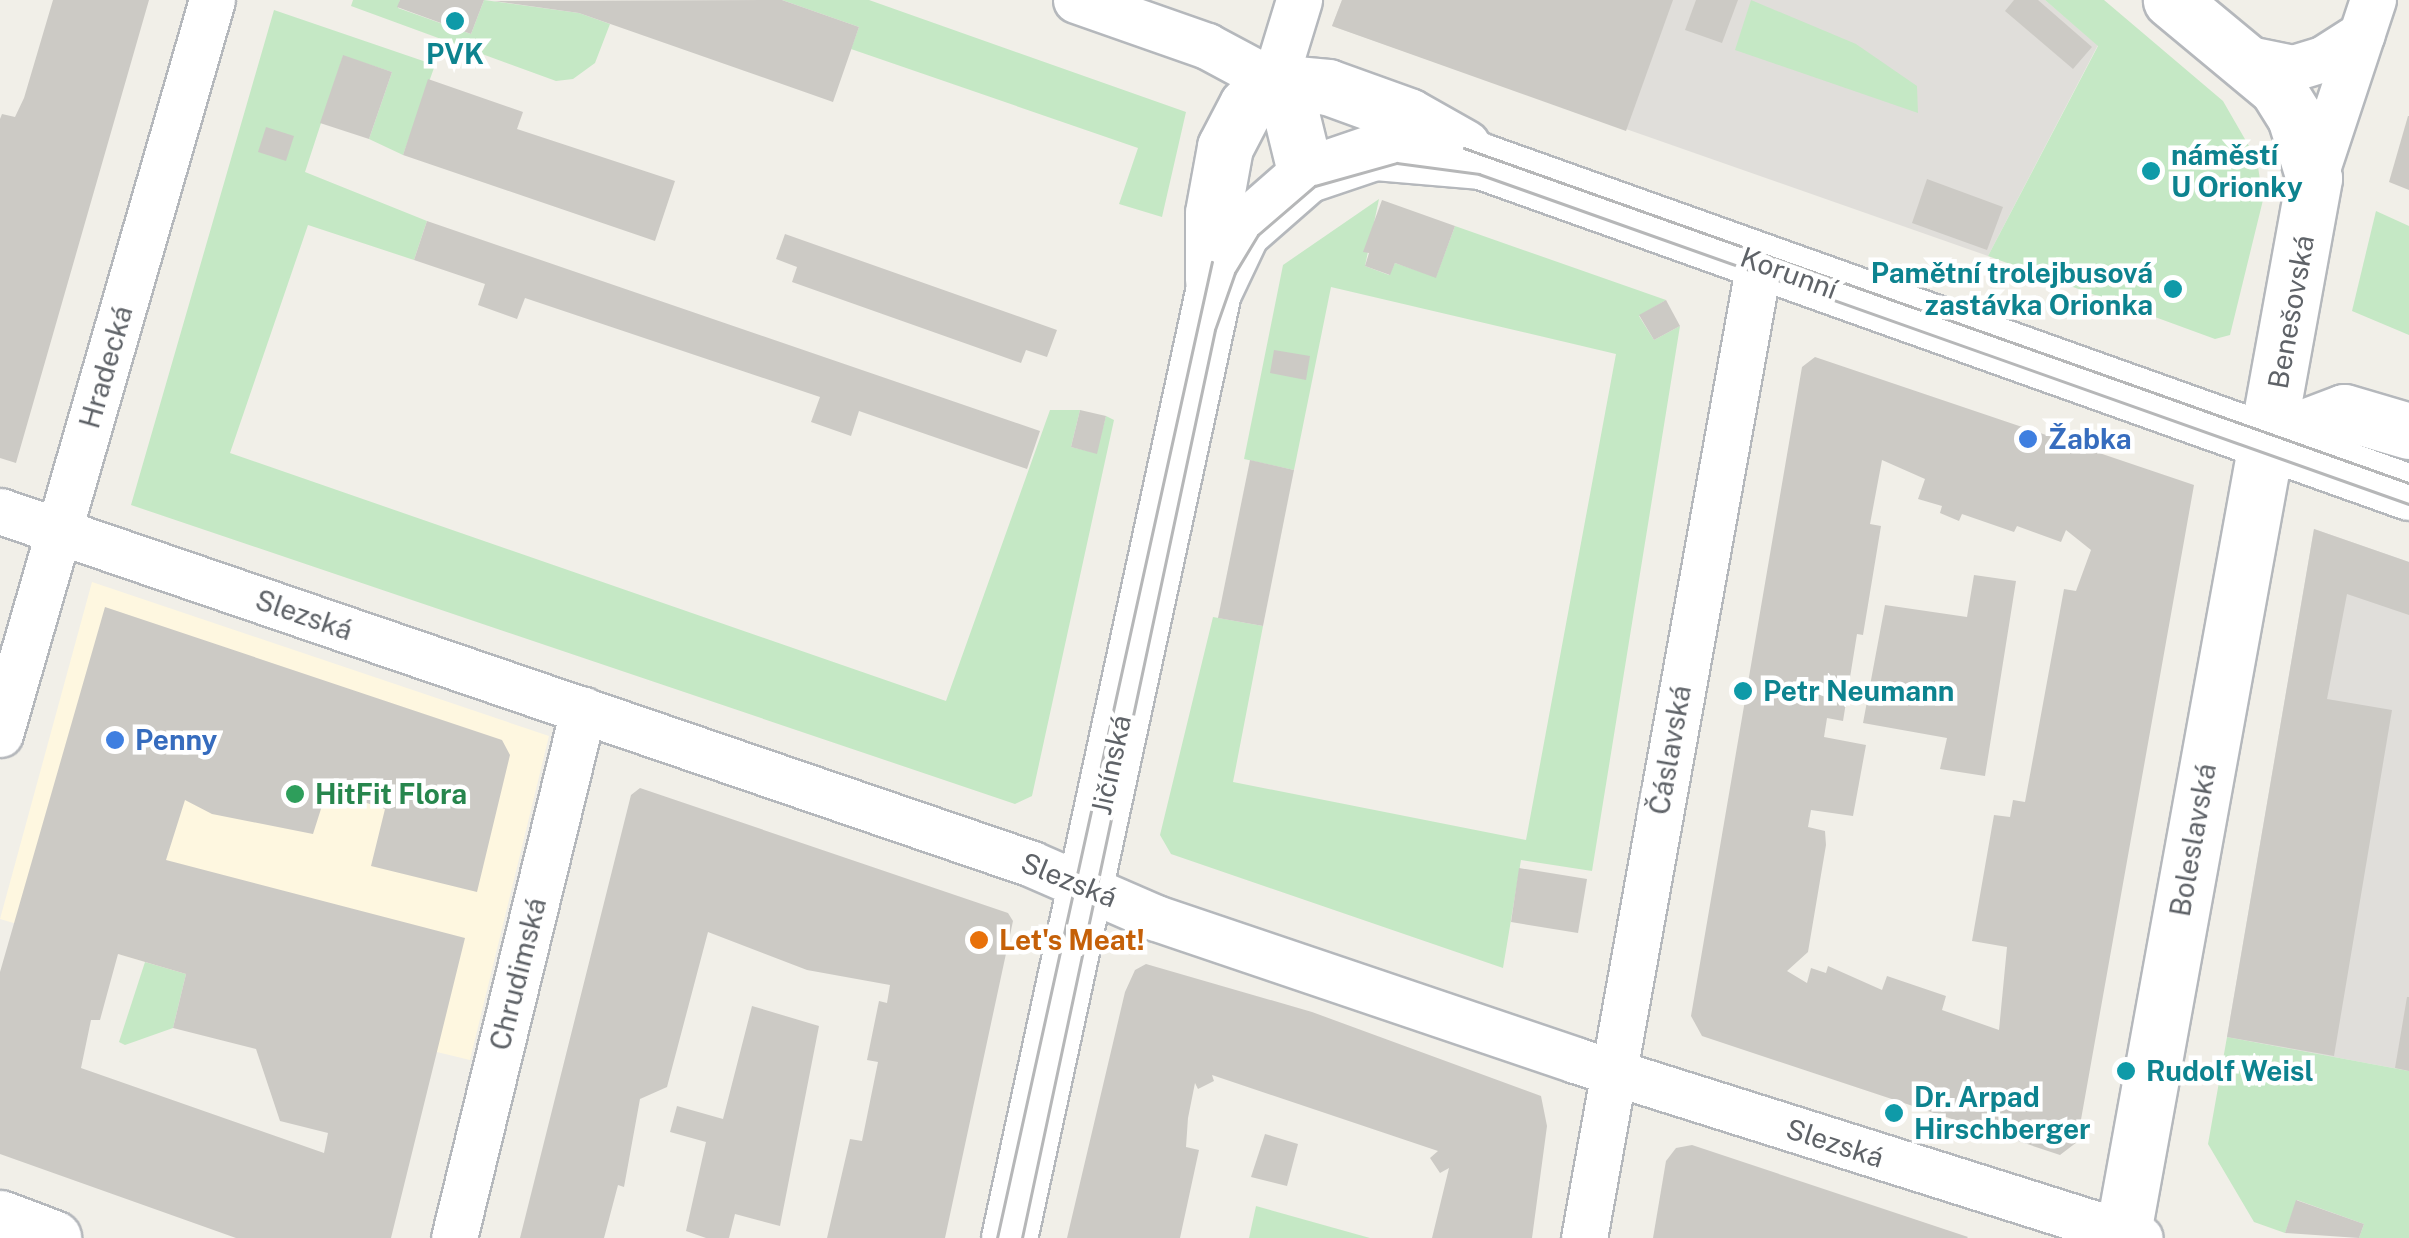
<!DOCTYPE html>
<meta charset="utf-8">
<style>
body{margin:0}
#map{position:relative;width:2409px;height:1238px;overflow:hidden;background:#f1efe8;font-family:"Public Sans",sans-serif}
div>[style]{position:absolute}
.commercial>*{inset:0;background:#fef7e0}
.industrial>*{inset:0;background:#e0deda}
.green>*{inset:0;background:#c5e8c5}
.building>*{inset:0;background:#cccac5}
.roads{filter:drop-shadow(2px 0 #b5b8bc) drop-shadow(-2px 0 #b5b8bc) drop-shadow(0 2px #b5b8bc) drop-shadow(0 -2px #b5b8bc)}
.minor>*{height:45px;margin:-22.5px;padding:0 22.5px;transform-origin:22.5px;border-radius:22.5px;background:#fff}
.tertiary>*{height:55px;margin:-27.5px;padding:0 27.5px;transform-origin:27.5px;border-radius:27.5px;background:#fff}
.secondary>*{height:55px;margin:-27.5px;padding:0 27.5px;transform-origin:27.5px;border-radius:27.5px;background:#fff}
.tram>*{height:2.5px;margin:-1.25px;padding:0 1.25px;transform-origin:1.25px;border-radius:1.25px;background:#b6b7b8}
.dots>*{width:28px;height:28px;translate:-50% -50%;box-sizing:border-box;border:5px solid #fff;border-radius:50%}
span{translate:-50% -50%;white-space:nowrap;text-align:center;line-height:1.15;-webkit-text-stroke:9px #fff;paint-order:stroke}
.culture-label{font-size:28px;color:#0d838f;font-weight:700}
.left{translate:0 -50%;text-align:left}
.right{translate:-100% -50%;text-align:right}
.street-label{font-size:28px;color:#5f6368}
.shop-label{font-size:28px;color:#366cbe;font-weight:700}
.leisure-label{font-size:28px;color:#27864d;font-weight:700}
.food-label{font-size:28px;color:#c56008;font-weight:700}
</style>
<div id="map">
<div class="commercial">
<i style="clip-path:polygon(92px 582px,549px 736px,470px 1060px,329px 1026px,186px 974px,0 919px)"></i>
</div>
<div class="industrial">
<i style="clip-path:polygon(1342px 0,2045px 0,2098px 45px,1988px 256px,1332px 26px)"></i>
<i style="clip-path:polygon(2314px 529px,2409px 562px,2409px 1071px,2227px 1037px)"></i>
</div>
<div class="green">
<i style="clip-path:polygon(353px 0,400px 0,398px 8px,471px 34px,484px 0,579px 13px,610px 24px,595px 63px,573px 79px,556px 81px,351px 6px)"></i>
<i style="clip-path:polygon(782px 0,869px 0,1186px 112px,1162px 217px,1119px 204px,1138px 148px,851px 49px,859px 27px)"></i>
<i style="clip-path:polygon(1751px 0,1856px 44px,1917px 86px,1918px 113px,1735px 50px)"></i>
<i style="clip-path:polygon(2045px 0,2104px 0,2223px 101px,2257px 160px,2263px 200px,2230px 335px,2215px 339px,1988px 256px,2098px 46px)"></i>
<i style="clip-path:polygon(274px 10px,435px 65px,403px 155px,369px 139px,392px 72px,343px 56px,305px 172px,427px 221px,414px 260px,308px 225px,230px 453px,946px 701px,1050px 410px,1080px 410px,1071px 447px,1096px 453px,1106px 416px,1114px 420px,1032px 796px,1015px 804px,131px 505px)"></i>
<i style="clip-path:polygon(1379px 199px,1365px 266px,1389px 275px,1395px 263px,1436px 277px,1455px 226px,1666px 300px,1639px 316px,1654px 340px,1680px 326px,1592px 871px,1521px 860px,1503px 968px,1171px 854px,1160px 835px,1213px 617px,1263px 626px,1233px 782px,1526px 840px,1616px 354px,1331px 287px,1294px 470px,1244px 459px,1283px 265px)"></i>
<i style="clip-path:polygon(2376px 211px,2409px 226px,2409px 335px,2352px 311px)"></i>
<i style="clip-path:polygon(145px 962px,186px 974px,173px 1028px,125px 1045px,119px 1042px)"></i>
<i style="clip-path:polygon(2227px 1037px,2409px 1071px,2409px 1238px,2359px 1238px,2364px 1224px,2297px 1200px,2285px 1233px,2254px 1222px,2208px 1144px)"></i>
<i style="clip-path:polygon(1256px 1206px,1370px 1238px,1249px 1238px)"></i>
</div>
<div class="building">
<i style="clip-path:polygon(53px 0,149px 0,16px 463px,0 458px,0 119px,2px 114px,15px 117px,24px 98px)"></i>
<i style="clip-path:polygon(400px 0,484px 0,471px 34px,397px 7px)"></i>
<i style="clip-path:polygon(782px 0,859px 27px,833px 102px,579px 13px,494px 1px)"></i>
<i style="clip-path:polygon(1342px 0,1673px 0,1626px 131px,1332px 26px)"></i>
<i style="clip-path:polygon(1696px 0,1738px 0,1722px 43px,1685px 30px)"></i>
<i style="clip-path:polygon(2014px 0,2038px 0,2092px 47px,2073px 69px,2005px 11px)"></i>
<i style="clip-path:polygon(343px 55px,392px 72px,369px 139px,320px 123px)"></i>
<i style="clip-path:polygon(428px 79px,523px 112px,517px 129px,675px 181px,655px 241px,403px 155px)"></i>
<i style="clip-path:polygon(2408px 116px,2409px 116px,2409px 190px,2389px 182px)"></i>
<i style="clip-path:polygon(266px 127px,294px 136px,286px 161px,258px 152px)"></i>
<i style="clip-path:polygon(1927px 179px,2003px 207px,1987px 250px,1912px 223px)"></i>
<i style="clip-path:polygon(1382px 200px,1455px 226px,1436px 278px,1395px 263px,1390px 275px,1365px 266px,1369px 253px,1363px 252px)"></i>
<i style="clip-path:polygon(427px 221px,1040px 431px,1027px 469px,859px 411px,851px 436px,811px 422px,820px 397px,525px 298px,517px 319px,478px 305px,485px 284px,414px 260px)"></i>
<i style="clip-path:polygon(785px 234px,1057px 330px,1047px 357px,1026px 350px,1021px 363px,792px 282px,797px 267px,776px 259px)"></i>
<i style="clip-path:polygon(1666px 300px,1680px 326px,1654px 340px,1639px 315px)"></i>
<i style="clip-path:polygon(1274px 350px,1310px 356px,1306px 380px,1270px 373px)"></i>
<i style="clip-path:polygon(evenodd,1815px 357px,2194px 485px,2077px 1142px,2060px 1155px,1702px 1036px,1691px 1016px,1802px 367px,1815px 357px,1882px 460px,1925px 479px,1918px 499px,1942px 506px,1940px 513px,1959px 521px,1962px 514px,2014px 532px,2017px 526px,2061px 542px,2066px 530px,2091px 550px,2076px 591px,2064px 589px,2025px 802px,2013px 800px,2010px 817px,1994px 815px,1972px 941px,2007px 947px,1999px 1030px,1942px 1010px,1946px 996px,1887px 976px,1882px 990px,1828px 966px,1826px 973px,1811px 968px,1807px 983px,1787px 971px,1808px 952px,1826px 845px,1825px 831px,1808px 827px,1811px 810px,1853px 816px,1866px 745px,1824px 737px,1827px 718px,1843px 721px,1857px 634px,1863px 635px,1881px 526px,1870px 524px,1882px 460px)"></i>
<i style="clip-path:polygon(1080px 410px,1106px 416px,1097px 454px,1071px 447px)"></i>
<i style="clip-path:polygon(1250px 460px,1294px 470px,1263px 626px,1218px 618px)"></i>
<i style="clip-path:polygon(2314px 529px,2409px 562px,2409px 615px,2347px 594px,2327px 699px,2392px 710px,2334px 1056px,2227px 1037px)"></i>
<i style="clip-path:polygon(1974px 575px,2016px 581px,1985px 776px,1940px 769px,1947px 738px,1863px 723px,1885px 605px,1967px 617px)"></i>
<i style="clip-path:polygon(evenodd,105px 607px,502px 740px,510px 755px,477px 892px,371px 866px,385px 809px,327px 790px,313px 834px,212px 814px,185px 800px,166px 860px,465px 938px,391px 1238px,236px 1238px,0 1154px,0 972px,105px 607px,118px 954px,186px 974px,173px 1028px,256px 1049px,280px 1121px,328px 1133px,324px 1153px,81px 1068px,91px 1020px,100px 1020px,118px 954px)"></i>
<i style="clip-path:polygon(640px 788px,1008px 913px,1013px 921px,945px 1238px,827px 1238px,850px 1139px,862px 1141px,878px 1062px,867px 1060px,879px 1001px,887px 1003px,890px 985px,807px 970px,708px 932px,667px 1087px,640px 1099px,624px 1187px,618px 1185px,604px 1238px,520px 1238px,631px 795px)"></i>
<i style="clip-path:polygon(1519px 868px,1587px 879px,1578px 933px,1511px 922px)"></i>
<i style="clip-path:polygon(1146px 964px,1312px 1012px,1541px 1096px,1547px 1126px,1532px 1238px,1432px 1238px,1449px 1168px,1440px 1173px,1430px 1158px,1438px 1151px,1212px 1075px,1214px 1081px,1198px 1089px,1195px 1083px,1188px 1118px,1186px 1147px,1199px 1150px,1180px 1238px,1067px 1238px,1125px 992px,1135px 970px)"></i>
<i style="clip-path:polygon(2407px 997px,2409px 997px,2409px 1071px,2395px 1068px)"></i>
<i style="clip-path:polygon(752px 1006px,819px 1026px,780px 1226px,735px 1214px,729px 1238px,706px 1238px,686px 1231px,706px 1142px,670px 1132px,677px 1106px,723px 1119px)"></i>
<i style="clip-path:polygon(1265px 1134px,1298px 1144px,1287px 1186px,1251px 1177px)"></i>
<i style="clip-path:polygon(1692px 1145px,1968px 1237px,1967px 1238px,1653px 1238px,1666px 1161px,1676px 1148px)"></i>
<i style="clip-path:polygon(2296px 1200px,2364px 1224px,2359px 1238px,2285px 1233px)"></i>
</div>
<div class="roads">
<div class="minor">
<i style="left:1076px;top:0;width:139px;rotate:19.3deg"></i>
<i style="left:1207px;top:46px;width:76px;rotate:28.2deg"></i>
<i style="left:1274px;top:82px;width:86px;rotate:-73deg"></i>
<i style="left:2249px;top:59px;width:45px;rotate:11.6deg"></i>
<i style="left:2293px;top:68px;width:31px;rotate:-17deg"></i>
<i style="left:2323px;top:59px;width:46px;rotate:-32.7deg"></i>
<i style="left:2314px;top:178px;width:188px;rotate:-71.7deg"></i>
<i style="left:0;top:511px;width:1091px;rotate:18.88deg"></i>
<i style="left:1032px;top:864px;width:135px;rotate:23.5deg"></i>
<i style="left:1156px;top:918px;width:442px;rotate:18.7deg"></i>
<i style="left:1575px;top:1060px;width:592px;rotate:17.49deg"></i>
<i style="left:0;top:734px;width:764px;rotate:-73.89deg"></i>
<i style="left:454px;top:1238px;width:544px;rotate:-76.27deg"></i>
<i style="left:1584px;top:1238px;width:992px;rotate:-79.83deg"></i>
</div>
<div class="tertiary">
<i style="left:1274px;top:82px;width:54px;rotate:5.3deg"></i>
<i style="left:1328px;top:87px;width:85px;rotate:19.9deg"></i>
<i style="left:1408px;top:116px;width:63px;rotate:29.4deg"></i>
<i style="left:1274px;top:82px;width:40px;rotate:63.4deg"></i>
<i style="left:1292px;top:118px;width:59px;rotate:76.2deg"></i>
<i style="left:1213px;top:280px;width:67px;rotate:-90deg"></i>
<i style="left:1213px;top:213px;width:67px;rotate:-79.7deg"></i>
<i style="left:1225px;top:147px;width:47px;rotate:-62.4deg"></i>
<i style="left:1247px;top:105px;width:35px;rotate:-40deg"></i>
<i style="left:2268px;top:441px;width:81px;rotate:-20.9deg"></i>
<i style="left:2344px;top:412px;width:68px;rotate:16.3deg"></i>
<i style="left:1009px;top:1238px;width:968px;rotate:-77.83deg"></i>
<i style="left:1213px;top:292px;width:68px;rotate:-64.6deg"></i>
<i style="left:1242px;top:231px;width:85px;rotate:-41.2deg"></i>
<i style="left:1306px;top:175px;width:72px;rotate:-18.7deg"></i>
<i style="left:1374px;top:152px;width:107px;rotate:4.8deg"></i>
<i style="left:1481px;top:161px;width:985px;rotate:19.63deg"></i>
<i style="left:2122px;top:1238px;width:1077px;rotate:-79.73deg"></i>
<i style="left:2314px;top:178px;width:64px;rotate:-107.3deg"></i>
<i style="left:2295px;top:117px;width:34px;rotate:-122deg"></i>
<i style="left:2277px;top:88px;width:138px;rotate:-140.3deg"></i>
</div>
<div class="secondary">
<i style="left:0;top:1218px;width:57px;rotate:20.7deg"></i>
</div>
</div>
<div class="tram">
<i style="left:1464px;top:148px;width:1003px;rotate:19.52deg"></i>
<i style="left:997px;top:1238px;width:999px;rotate:-77.58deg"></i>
<i style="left:1022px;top:1238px;width:928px;rotate:-78deg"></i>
<i style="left:1215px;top:330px;width:60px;rotate:-70.7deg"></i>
<i style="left:1235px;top:273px;width:44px;rotate:-58.8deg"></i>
<i style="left:1258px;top:235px;width:75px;rotate:-40.7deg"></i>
<i style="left:1315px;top:186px;width:85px;rotate:-15.7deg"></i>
<i style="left:1397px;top:163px;width:83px;rotate:7.6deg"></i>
<i style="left:1479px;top:174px;width:987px;rotate:19.54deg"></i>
</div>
<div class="dots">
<i style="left:455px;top:21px;background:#0f9aa8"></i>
<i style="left:2151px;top:171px;background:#0f9aa8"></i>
<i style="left:2173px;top:289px;background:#0f9aa8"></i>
<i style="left:2028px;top:439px;background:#3f7fe0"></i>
<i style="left:1743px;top:691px;background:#0f9aa8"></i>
<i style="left:115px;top:740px;background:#3f7fe0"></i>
<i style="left:295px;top:794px;background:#2e9e5b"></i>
<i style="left:979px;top:940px;background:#e8710a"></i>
<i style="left:2126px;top:1071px;background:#0f9aa8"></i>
<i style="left:1894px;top:1113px;background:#0f9aa8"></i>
</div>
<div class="culture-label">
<span style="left:455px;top:54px">PVK</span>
<span class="left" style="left:2171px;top:171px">náměstí<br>U Orionky</span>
<span class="right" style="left:2153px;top:289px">Pamětní trolejbusová<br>zastávka Orionka</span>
<span class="left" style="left:1763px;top:691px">Petr Neumann</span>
<span class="left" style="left:2146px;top:1071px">Rudolf Weisl</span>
<span class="left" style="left:1914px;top:1113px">Dr. Arpad<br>Hirschberger</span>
</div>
<div class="street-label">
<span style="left:1789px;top:273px;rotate:20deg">Korunní</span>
<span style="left:2291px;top:312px;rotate:-80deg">Benešovská</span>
<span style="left:106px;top:367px;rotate:-74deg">Hradecká</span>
<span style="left:304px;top:615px;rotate:19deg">Slezská</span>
<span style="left:1670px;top:750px;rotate:-80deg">Čáslavská</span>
<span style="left:1111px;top:765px;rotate:-78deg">Jičínská</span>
<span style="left:2193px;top:840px;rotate:-80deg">Boleslavská</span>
<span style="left:1069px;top:880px;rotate:22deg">Slezská</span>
<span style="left:518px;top:974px;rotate:-76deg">Chrudimská</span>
<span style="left:1835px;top:1143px;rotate:18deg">Slezská</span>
</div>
<div class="shop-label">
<span class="left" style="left:2048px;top:439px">Žabka</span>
<span class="left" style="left:135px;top:740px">Penny</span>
</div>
<div class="leisure-label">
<span class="left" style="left:315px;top:794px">HitFit Flora</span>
</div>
<div class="food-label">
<span class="left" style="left:999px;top:940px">Let's Meat!</span>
</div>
</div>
